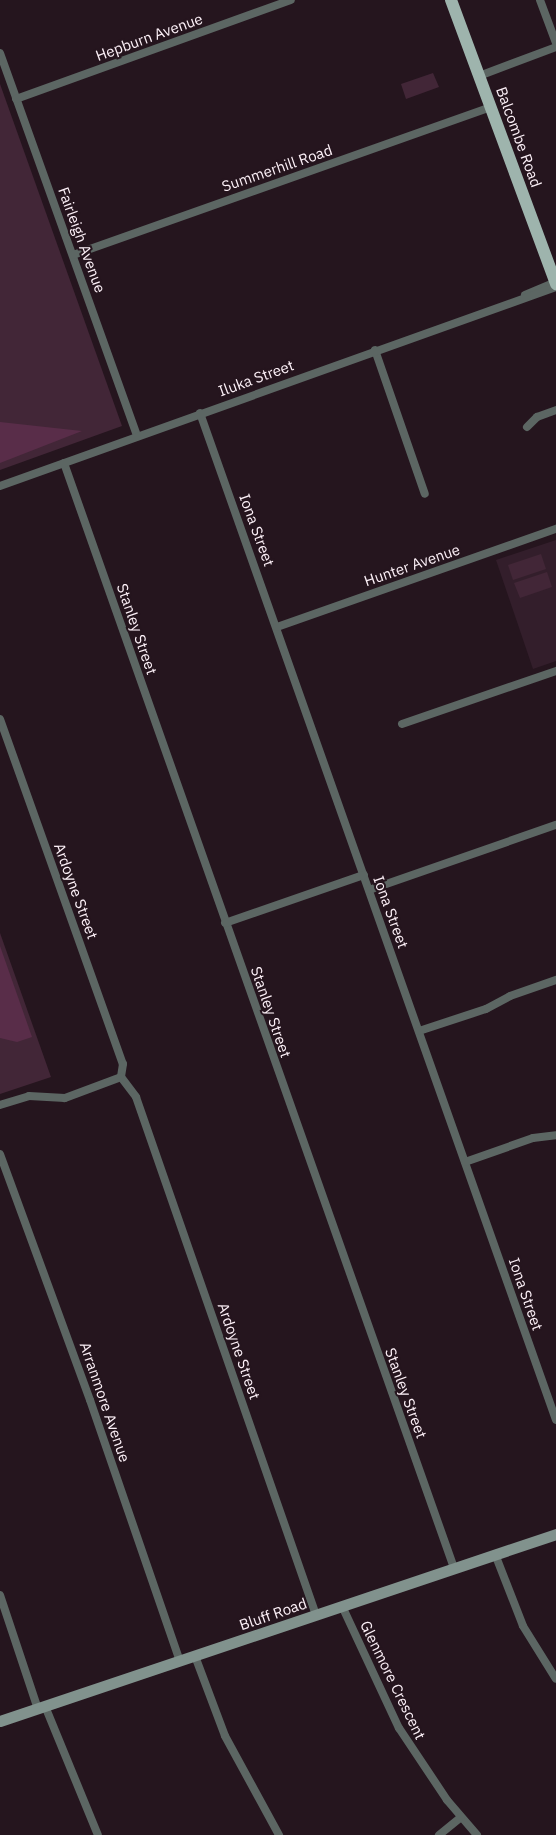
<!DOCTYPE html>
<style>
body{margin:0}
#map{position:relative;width:556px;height:1835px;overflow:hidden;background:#25151e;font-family:"IBM Plex Sans",sans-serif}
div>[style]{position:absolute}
.built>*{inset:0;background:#331e2b}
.green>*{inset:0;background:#422637}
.forest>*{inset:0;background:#592d49}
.street>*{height:8px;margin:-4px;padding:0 4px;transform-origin:4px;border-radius:4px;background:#5c6663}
.secondary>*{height:11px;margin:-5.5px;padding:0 5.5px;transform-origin:5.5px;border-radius:5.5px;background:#81928d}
.primary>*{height:12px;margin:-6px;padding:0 6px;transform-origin:6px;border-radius:6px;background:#9eb4ad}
span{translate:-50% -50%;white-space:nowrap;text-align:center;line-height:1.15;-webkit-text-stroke:4px #25151e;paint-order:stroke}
.street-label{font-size:15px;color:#fdf1f8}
</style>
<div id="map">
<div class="built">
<i style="clip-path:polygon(556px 540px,556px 661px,533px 669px,496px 560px)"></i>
</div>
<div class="green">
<i style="clip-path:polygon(433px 73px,439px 87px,406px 99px,401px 84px)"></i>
<i style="clip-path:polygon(0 84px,122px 426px,0 470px)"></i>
<i style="clip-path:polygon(541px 554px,546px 569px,513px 580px,508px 565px)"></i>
<i style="clip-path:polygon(547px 572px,552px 587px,520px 598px,514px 583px)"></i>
<i style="clip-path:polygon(0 933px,51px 1077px,0 1094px)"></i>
</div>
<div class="forest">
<i style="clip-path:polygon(0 422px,82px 431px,0 463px)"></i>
<i style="clip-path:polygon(0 946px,32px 1037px,17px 1042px,0 1038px)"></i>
</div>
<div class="street">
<i style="left:540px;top:0;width:46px;rotate:69.6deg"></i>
<i style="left:0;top:53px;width:407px;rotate:70.3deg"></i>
<i style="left:479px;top:76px;width:82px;rotate:-20.6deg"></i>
<i style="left:16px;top:99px;width:292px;rotate:-19.8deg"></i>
<i style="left:73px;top:255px;width:442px;rotate:-19.5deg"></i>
<i style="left:525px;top:295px;width:33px;rotate:-23deg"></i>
<i style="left:375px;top:350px;width:152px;rotate:70.9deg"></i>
<i style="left:200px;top:413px;width:1068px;rotate:70.53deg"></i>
<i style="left:527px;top:427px;width:14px;rotate:-45deg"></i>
<i style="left:537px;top:417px;width:20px;rotate:-20deg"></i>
<i style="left:64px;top:463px;width:1172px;rotate:70.56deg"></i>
<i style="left:0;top:486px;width:591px;rotate:-19.69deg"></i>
<i style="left:277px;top:627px;width:296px;rotate:-19.4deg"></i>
<i style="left:0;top:719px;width:366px;rotate:70.4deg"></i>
<i style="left:123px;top:1064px;width:13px;rotate:99deg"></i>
<i style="left:402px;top:724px;width:163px;rotate:-19deg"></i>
<i style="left:369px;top:890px;width:198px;rotate:-19.2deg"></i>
<i style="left:225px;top:923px;width:147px;rotate:-19.1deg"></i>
<i style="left:419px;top:1031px;width:71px;rotate:-18.2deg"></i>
<i style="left:486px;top:1009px;width:27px;rotate:-28deg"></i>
<i style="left:510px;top:996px;width:49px;rotate:-19.2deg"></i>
<i style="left:121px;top:1077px;width:25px;rotate:53deg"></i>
<i style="left:136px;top:1097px;width:548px;rotate:70.84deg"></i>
<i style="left:0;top:1105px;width:30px;rotate:-17deg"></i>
<i style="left:29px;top:1096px;width:36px;rotate:3deg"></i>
<i style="left:65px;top:1098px;width:60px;rotate:-20.6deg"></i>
<i style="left:0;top:1154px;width:262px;rotate:69.9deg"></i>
<i style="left:90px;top:1400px;width:276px;rotate:71deg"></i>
<i style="left:465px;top:1162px;width:72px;rotate:-19.4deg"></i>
<i style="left:533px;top:1138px;width:23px;rotate:-7deg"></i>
<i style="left:495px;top:1554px;width:77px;rotate:68.7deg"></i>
<i style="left:523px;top:1626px;width:62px;rotate:58.1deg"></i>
<i style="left:0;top:1595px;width:120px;rotate:71.6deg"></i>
<i style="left:342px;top:1606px;width:135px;rotate:65deg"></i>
<i style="left:399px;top:1728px;width:87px;rotate:56.3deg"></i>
<i style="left:447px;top:1800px;width:46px;rotate:49.4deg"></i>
<i style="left:195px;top:1656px;width:85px;rotate:69.4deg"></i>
<i style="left:225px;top:1736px;width:113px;rotate:61.4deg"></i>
<i style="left:45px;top:1706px;width:139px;rotate:67.7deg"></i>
<i style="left:439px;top:1835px;width:28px;rotate:-39deg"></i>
</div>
<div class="secondary">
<i style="left:0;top:1721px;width:587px;rotate:-18.59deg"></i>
</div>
<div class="primary">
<i style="left:451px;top:0;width:303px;rotate:69.7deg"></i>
</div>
<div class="street-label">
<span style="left:149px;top:37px;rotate:-20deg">Hepburn Avenue</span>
<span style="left:519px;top:137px;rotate:70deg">Balcombe Road</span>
<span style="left:277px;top:168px;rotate:-19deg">Summerhill Road</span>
<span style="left:82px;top:240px;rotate:70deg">Fairleigh Avenue</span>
<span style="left:256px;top:378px;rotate:-20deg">Iluka Street</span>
<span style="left:257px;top:530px;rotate:70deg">Iona Street</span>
<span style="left:412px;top:565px;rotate:-19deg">Hunter Avenue</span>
<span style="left:137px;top:629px;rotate:71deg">Stanley Street</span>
<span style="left:76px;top:891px;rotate:70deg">Ardoyne Street</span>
<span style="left:391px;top:912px;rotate:70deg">Iona Street</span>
<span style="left:271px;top:1012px;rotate:71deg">Stanley Street</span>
<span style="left:526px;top:1294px;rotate:71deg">Iona Street</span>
<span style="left:239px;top:1351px;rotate:71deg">Ardoyne Street</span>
<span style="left:406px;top:1393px;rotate:70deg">Stanley Street</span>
<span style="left:105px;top:1402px;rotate:71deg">Arranmore Avenue</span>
<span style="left:273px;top:1614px;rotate:-19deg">Bluff Road</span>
<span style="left:393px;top:1680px;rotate:64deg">Glenmore Crescent</span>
</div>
</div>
